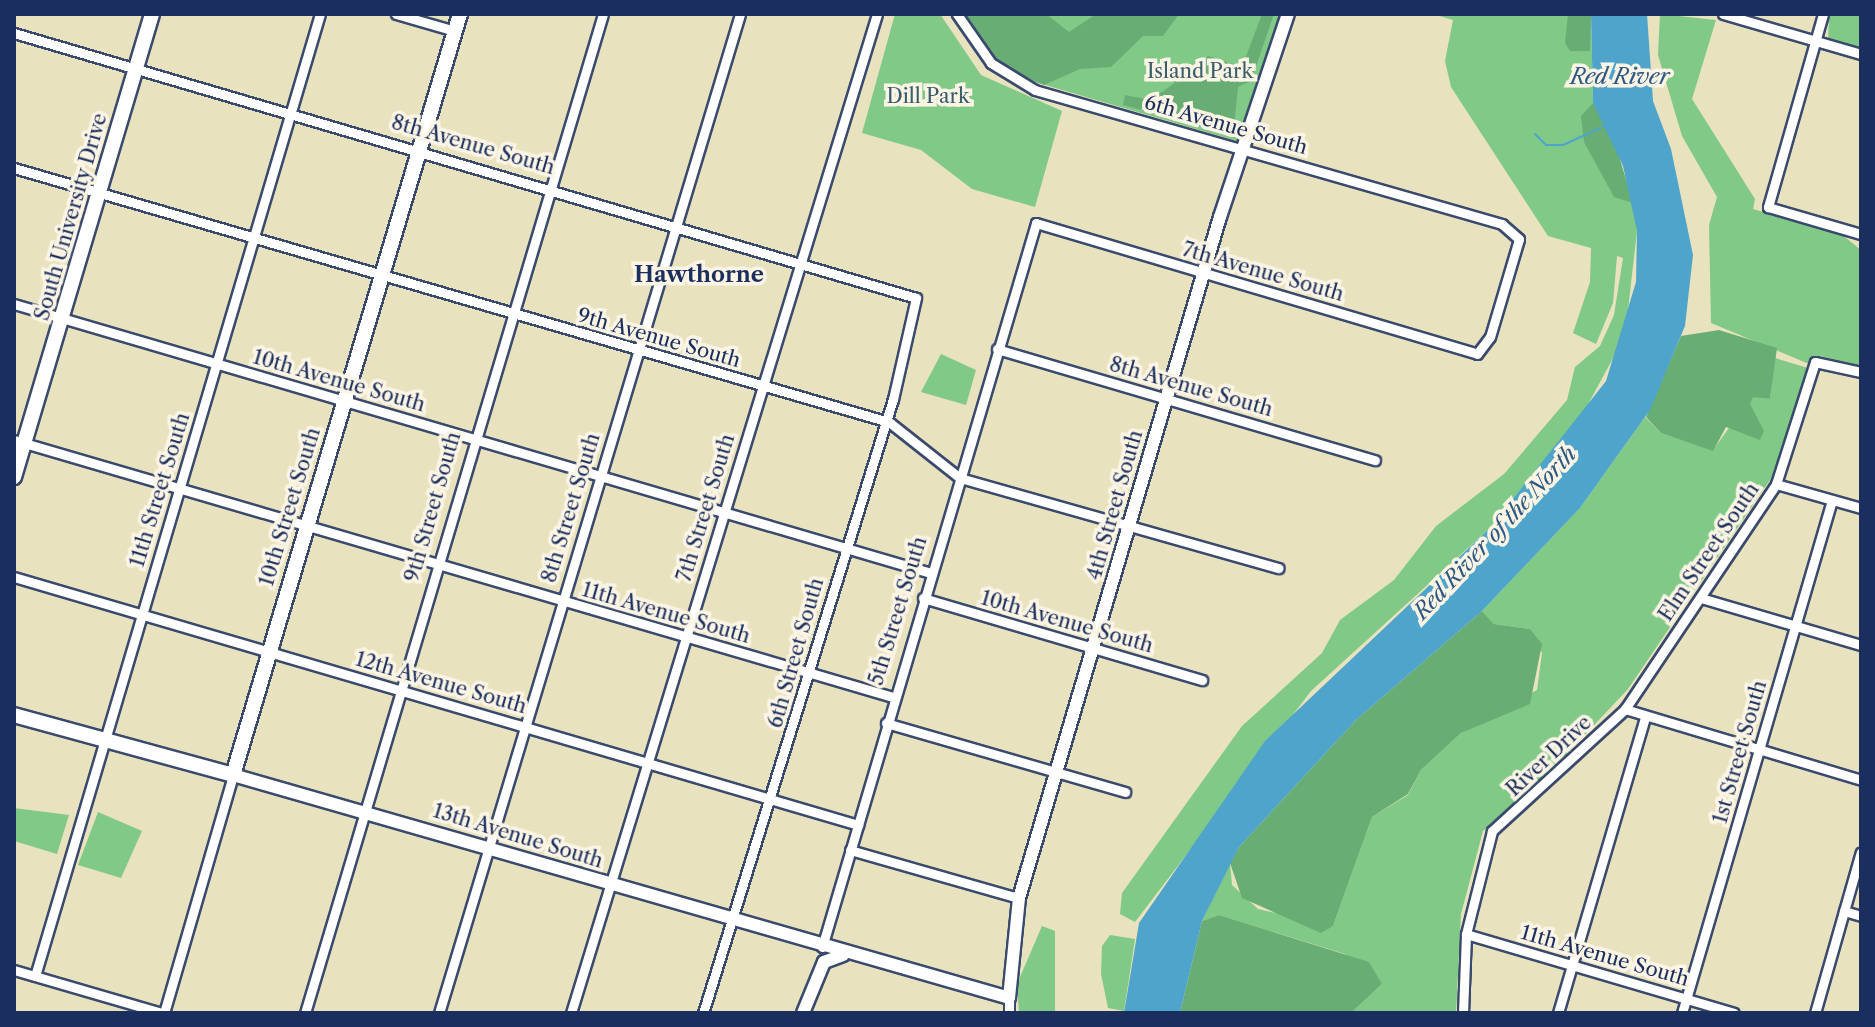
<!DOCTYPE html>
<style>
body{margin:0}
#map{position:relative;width:1875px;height:1027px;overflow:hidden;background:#e9e2bf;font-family:"Libre Caslon Text",serif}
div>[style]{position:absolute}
.green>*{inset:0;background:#80c986}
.forest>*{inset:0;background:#68ad73}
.water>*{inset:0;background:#4fa4cb}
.stream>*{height:2px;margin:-1px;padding:0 1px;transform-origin:1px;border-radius:1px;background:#4fa4cb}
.roads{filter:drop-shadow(2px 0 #3a4a6d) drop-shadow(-2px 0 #3a4a6d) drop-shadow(0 2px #3a4a6d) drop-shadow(0 -2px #3a4a6d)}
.street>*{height:9px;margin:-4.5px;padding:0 4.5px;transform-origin:4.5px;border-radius:4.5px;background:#fff}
.secondary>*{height:12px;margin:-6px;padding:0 6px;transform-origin:6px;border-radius:6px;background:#fff}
.primary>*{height:14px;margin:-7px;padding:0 7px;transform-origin:7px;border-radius:7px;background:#fff}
span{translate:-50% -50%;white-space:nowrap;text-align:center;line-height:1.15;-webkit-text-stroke:7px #fcf5e5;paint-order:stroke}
.park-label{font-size:20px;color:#395d6a}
.street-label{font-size:20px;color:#1b2f5e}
.water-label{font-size:22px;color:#2d5884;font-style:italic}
.neighbourhood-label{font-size:22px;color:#1b2f5e;font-weight:700}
.frame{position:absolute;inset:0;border:16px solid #1b2f5e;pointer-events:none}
</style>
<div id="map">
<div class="green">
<i style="clip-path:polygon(895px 14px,940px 14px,981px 75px,1062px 111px,1035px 207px,972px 189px,921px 150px,862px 133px)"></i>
<i style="clip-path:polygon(964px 14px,1281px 14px,1237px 141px,1021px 78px)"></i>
<i style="clip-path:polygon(1433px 14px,1591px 14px,1593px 102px,1632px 195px,1637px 231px,1625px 336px,1579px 421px,1491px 527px,1311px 691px,1135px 922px,1120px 914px,1122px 893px,1242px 726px,1322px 653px,1340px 620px,1394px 580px,1436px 526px,1504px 474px,1567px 400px,1575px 367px,1600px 346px,1614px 315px,1623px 258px,1617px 256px,1613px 303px,1596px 344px,1573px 333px,1590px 282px,1591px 248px,1548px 236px,1451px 87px,1445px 61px,1453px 20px)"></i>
<i style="clip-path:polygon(1660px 14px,1716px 20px,1692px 99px,1755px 199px,1753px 209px,1841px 234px,1861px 250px,1861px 367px,1820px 356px,1809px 364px,1711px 323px,1709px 225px,1717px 197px,1682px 136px,1658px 55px)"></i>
<i style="clip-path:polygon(1829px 14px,1861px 14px,1861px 52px,1828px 41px)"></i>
<i style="clip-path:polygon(941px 354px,976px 370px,966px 405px,921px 392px)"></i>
<i style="clip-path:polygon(1775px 358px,1808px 368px,1774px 474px,1628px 689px,1533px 790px,1483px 831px,1461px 914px,1456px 1013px,1351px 1013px,1382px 984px,1345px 954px,1219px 915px,1202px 921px,1230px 863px,1232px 885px,1258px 909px,1333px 926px,1372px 817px,1408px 795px,1421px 770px,1461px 733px,1537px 690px,1542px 653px,1530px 629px,1494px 624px,1482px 611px,1580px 508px,1645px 417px,1661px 433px,1713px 450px,1752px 396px,1770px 399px)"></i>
<i style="clip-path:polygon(14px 808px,69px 815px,57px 854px,14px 841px)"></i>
<i style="clip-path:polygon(98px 812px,142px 831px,121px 878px,78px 865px)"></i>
<i style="clip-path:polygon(1042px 926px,1055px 931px,1055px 1013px,1019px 1013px,1017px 984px)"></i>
<i style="clip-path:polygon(1110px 935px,1135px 939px,1124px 1011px,1108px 1008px,1101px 974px,1102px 946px)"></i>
</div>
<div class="forest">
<i style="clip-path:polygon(966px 14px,1046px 14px,1069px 32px,1096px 14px,1179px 14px,1163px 36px,1143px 36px,1111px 67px,1080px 69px,1044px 85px,997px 63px)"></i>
<i style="clip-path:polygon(1262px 14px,1274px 14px,1251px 81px,1238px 87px,1233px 135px,1123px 105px,1125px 95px,1145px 99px,1164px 91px,1208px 56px,1242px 67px)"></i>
<i style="clip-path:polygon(1568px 14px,1591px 14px,1590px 51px,1570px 51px,1565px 43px)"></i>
<i style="clip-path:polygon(1593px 103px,1613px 136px,1633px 203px,1614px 197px,1584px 142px,1581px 116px)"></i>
<i style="clip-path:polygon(1719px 330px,1777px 348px,1770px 399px,1753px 397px,1750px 404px,1764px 431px,1760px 440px,1726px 427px,1713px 451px,1661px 433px,1646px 417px,1681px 336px)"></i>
<i style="clip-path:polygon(1482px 611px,1494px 624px,1530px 629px,1542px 644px,1530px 704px,1461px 733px,1421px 770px,1408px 794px,1372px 817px,1333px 926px,1321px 933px,1242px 898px,1230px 863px,1239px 847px,1356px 720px)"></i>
<i style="clip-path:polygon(1219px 915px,1369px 962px,1382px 984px,1351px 1013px,1180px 1013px,1202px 921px)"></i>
</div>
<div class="water">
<i style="clip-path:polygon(1591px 14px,1647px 14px,1653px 101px,1671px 149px,1693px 255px,1685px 326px,1650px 410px,1580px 508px,1482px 611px,1356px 720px,1239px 847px,1202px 921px,1180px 1013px,1124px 1013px,1139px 923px,1265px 741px,1491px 527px,1606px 381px,1636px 282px,1637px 231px,1623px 166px,1593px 103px)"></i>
</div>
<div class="stream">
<i style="left:1535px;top:134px;width:16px;rotate:45deg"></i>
<i style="left:1546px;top:145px;width:17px"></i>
<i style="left:1563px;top:145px;width:48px;rotate:-24.4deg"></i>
</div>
<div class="roads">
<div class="street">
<i style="left:396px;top:14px;width:61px;rotate:16.1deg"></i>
<i style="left:1723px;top:14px;width:144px;rotate:16.2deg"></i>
<i style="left:1823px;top:14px;width:201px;rotate:105.9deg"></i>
<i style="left:1768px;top:207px;width:97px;rotate:16.2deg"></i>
<i style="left:14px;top:33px;width:940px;rotate:16.37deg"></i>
<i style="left:916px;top:298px;width:104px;rotate:102.8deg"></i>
<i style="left:893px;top:399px;width:643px;rotate:107.19deg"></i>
<i style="left:14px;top:168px;width:911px;rotate:16.19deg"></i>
<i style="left:889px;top:422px;width:90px;rotate:38.3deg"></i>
<i style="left:960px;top:478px;width:331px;rotate:15.8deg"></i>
<i style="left:14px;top:304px;width:956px;rotate:16.35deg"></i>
<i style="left:997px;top:349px;width:394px;rotate:16.4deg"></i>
<i style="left:14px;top:440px;width:916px;rotate:16.3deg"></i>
<i style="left:1776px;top:484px;width:88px;rotate:15.8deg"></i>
<i style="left:14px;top:577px;width:880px;rotate:16.37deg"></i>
<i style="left:923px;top:598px;width:291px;rotate:16.4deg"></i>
<i style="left:1701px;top:598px;width:167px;rotate:16.4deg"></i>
<i style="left:1625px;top:709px;width:246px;rotate:16.7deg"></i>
<i style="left:886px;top:723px;width:249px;rotate:16.1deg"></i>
<i style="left:850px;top:850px;width:176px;rotate:15.9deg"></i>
<i style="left:1844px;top:911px;width:18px;rotate:16deg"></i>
<i style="left:1466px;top:934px;width:279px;rotate:16.4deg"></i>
<i style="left:822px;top:947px;width:755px;rotate:-73.53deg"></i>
<i style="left:1036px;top:223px;width:460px;rotate:16.5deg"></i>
<i style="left:1477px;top:354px;width:21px;rotate:-53deg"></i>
<i style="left:1490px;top:337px;width:102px;rotate:-73.5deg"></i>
<i style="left:1519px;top:239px;width:23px;rotate:-139deg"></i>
<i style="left:1502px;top:224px;width:486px;rotate:-164deg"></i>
<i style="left:1035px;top:90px;width:52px;rotate:-148.5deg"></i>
<i style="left:991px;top:63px;width:60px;rotate:-124.8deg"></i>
<i style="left:14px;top:970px;width:154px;rotate:16.2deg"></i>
<i style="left:35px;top:976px;width:1003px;rotate:-73.5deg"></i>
<i style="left:1009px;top:998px;width:15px;rotate:90deg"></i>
<i style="left:164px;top:1013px;width:248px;rotate:-73.8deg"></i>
<i style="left:305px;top:1013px;width:1042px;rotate:-73.39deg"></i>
<i style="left:439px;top:1013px;width:1043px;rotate:-73.23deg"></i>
<i style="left:571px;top:1013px;width:1045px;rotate:-72.97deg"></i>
<i style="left:1463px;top:1013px;width:79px;rotate:-87.8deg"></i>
<i style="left:1466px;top:934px;width:106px;rotate:-75.8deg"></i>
<i style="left:1492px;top:831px;width:180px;rotate:-42.5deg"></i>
<i style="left:1625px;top:709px;width:271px;rotate:-56.1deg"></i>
<i style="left:1776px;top:484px;width:128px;rotate:-72.3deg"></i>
<i style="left:1815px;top:362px;width:47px;rotate:12.3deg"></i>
<i style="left:1558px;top:1013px;width:308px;rotate:-73.6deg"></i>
<i style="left:1682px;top:1013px;width:534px;rotate:-73.7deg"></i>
<i style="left:1815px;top:1013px;width:167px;rotate:-74.1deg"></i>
</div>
<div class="secondary">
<i style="left:233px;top:775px;width:807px;rotate:16.03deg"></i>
<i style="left:1009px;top:998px;width:100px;rotate:-84.3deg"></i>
<i style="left:1019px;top:898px;width:710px;rotate:-73.56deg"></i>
<i style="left:1220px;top:217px;width:214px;rotate:-71.5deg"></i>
<i style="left:803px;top:1013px;width:55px;rotate:-67.6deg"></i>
<i style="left:824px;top:962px;width:20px;rotate:-20deg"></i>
</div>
<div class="primary">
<i style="left:14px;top:477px;width:483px;rotate:-73.4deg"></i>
<i style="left:14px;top:715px;width:227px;rotate:15.3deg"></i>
<i style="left:233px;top:775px;width:794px;rotate:-73.39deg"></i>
</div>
</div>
<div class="park-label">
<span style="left:1200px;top:71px">Island Park</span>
<span style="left:928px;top:96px">Dill Park</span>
</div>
<div class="street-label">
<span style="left:1226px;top:125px;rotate:16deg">6th Avenue South</span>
<span style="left:473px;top:145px;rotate:16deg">8th Avenue South</span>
<span style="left:71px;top:217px;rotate:-74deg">South University Drive</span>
<span style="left:1263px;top:272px;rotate:16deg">7th Avenue South</span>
<span style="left:659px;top:338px;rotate:16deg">9th Avenue South</span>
<span style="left:339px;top:381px;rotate:16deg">10th Avenue South</span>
<span style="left:1191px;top:387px;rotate:16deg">8th Avenue South</span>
<span style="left:160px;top:490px;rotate:-73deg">11th Street South</span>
<span style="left:1115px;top:505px;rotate:-74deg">4th Street South</span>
<span style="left:290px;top:507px;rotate:-73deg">10th Street South</span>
<span style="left:433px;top:507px;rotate:-74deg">9th Street South</span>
<span style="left:571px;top:508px;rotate:-73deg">8th Street South</span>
<span style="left:706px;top:508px;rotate:-73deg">7th Street South</span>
<span style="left:1709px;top:552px;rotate:-56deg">Elm Street South</span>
<span style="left:898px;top:611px;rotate:-73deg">5th Street South</span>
<span style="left:666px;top:613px;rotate:16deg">11th Avenue South</span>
<span style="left:1067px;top:622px;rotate:16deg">10th Avenue South</span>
<span style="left:796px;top:653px;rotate:-74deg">6th Street South</span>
<span style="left:441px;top:683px;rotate:16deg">12th Avenue South</span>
<span style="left:1740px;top:752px;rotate:-74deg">1st Street South</span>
<span style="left:1549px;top:756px;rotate:-43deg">River Drive</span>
<span style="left:518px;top:836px;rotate:17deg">13th Avenue South</span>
<span style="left:1605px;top:956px;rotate:16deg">11th Avenue South</span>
</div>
<div class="water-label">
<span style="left:1620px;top:77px">Red River</span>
<span style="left:1495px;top:533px;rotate:-47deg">Red River of the North</span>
</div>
<div class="neighbourhood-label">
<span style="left:699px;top:275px">Hawthorne</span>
</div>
<div class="frame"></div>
</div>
